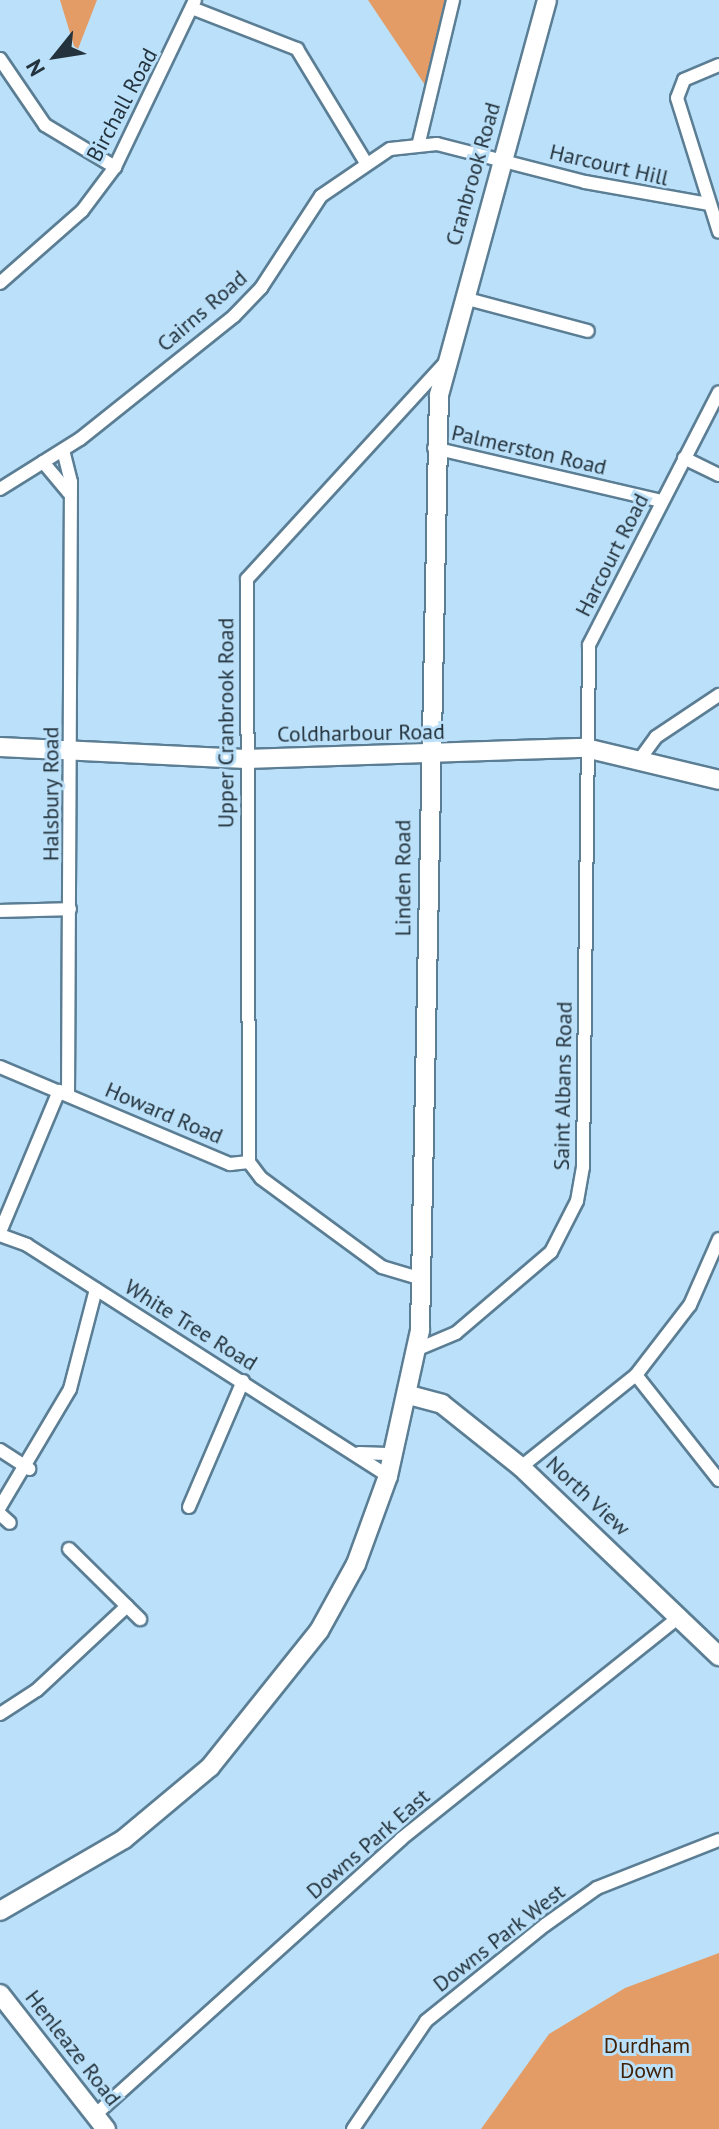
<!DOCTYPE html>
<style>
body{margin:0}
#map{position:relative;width:719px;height:2129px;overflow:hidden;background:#bbe0f9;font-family:"PT Sans",sans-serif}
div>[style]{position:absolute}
.green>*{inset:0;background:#e49c66}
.roads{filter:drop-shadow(2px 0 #5b7e94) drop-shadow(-2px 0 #5b7e94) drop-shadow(0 2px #5b7e94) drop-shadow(0 -2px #5b7e94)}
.street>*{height:12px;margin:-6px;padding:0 6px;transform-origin:6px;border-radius:6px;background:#fff}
.secondary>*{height:18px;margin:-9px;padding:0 9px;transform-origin:9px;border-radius:9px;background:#fff}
span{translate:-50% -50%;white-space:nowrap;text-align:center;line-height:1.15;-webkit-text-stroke:6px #bbe0f9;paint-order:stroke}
.street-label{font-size:22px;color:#23323c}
.park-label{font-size:22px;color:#402209}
.north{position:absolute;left:16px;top:16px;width:80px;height:80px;-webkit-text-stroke:6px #bbe0f9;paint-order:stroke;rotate:240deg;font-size:22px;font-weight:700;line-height:32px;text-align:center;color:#23323c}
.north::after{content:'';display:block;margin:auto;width:28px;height:36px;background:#23323c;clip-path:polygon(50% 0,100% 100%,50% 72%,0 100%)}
</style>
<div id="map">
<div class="green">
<i style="clip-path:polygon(60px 0,97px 0,78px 49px,74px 46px)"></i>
<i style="clip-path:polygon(368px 0,448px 0,427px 88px)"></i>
<i style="clip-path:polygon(719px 1953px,719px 2129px,481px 2129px,549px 2034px,625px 1988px)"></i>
</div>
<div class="roads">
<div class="street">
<i style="left:192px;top:8px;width:113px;rotate:21.3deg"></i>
<i style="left:297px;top:49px;width:133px;rotate:58.8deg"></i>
<i style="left:0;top:59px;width:80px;rotate:55.7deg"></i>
<i style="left:45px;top:125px;width:82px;rotate:31deg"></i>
<i style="left:719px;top:65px;width:38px;rotate:157deg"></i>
<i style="left:684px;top:80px;width:19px;rotate:111deg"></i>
<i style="left:677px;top:98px;width:140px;rotate:72.6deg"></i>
<i style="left:419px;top:142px;width:146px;rotate:-76.5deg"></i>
<i style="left:0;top:283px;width:109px;rotate:-41.3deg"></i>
<i style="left:82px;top:211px;width:55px;rotate:-53.1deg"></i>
<i style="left:115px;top:167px;width:185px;rotate:-64.4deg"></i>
<i style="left:464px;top:298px;width:128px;rotate:14.9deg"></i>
<i style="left:434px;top:448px;width:233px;rotate:13.1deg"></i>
<i style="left:63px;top:450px;width:33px;rotate:76deg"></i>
<i style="left:71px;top:482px;width:613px;rotate:90.28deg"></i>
<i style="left:684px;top:458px;width:39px;rotate:26deg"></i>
<i style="left:43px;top:462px;width:40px;rotate:50deg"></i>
<i style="left:0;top:489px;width:94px;rotate:-32deg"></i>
<i style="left:80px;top:439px;width:197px;rotate:-38.6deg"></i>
<i style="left:234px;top:316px;width:39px;rotate:-46deg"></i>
<i style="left:261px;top:288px;width:110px;rotate:-56.9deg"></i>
<i style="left:321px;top:196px;width:83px;rotate:-34.3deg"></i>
<i style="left:390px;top:149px;width:47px;rotate:-6.1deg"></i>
<i style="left:437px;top:144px;width:153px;rotate:14.4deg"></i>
<i style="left:585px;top:182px;width:125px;rotate:10.1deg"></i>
<i style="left:640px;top:759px;width:27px;rotate:-54deg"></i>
<i style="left:656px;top:737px;width:76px;rotate:-33.7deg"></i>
<i style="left:0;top:911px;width:70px;rotate:-1.6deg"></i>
<i style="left:0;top:1067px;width:250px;rotate:22.9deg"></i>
<i style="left:230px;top:1164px;width:19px;rotate:-6deg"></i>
<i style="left:0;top:1232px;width:153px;rotate:-67.3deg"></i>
<i style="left:0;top:1235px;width:29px;rotate:20deg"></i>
<i style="left:27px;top:1245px;width:429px;rotate:32.6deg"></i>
<i style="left:422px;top:1279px;width:42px;rotate:-163.3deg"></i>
<i style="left:382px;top:1267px;width:150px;rotate:-143.7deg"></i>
<i style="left:261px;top:1178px;width:20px;rotate:-127deg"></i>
<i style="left:249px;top:1162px;width:583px;rotate:-90.2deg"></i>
<i style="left:247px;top:579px;width:294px;rotate:-47.5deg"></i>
<i style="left:418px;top:1349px;width:41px;rotate:-22.8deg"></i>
<i style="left:456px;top:1333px;width:125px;rotate:-40.5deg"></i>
<i style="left:551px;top:1252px;width:57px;rotate:-63deg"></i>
<i style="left:577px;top:1201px;width:35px;rotate:-80deg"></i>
<i style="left:583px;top:1167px;width:522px;rotate:-89.34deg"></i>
<i style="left:589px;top:645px;width:284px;rotate:-62.8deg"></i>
<i style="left:636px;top:1375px;width:134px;rotate:51.7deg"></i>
<i style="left:0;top:1450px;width:35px;rotate:33deg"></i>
<i style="left:359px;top:1453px;width:35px;rotate:2deg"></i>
<i style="left:521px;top:1467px;width:147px;rotate:-38.7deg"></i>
<i style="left:636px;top:1375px;width:88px;rotate:-52.4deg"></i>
<i style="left:690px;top:1305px;width:72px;rotate:-66.3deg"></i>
<i style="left:0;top:1507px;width:137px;rotate:-59.3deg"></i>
<i style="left:70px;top:1389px;width:103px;rotate:-75.4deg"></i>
<i style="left:189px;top:1507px;width:137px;rotate:-66.8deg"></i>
<i style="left:0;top:1514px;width:13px;rotate:42deg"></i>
<i style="left:69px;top:1549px;width:100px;rotate:44.6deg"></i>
<i style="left:0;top:1714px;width:44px;rotate:-33deg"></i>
<i style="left:37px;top:1690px;width:123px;rotate:-43deg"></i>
<i style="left:95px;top:2115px;width:412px;rotate:-42deg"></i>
<i style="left:401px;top:1839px;width:356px;rotate:-38.6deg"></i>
<i style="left:353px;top:2129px;width:130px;rotate:-55.9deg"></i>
<i style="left:426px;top:2021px;width:153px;rotate:-38.9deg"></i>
<i style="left:545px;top:1925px;width:64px;rotate:-35.4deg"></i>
<i style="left:597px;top:1888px;width:131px;rotate:-21.5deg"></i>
</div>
<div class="secondary">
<i style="left:0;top:747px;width:246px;rotate:2.8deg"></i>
<i style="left:246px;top:759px;width:340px;rotate:-1.9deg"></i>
<i style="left:586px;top:748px;width:137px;rotate:13.5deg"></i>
<i style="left:409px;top:1395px;width:34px;rotate:15deg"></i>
<i style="left:442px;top:1404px;width:101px;rotate:38.6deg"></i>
<i style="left:521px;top:1467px;width:274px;rotate:43.7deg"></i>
<i style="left:0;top:1911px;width:143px;rotate:-30.1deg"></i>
<i style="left:124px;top:1839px;width:112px;rotate:-39.9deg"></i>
<i style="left:210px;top:1767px;width:174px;rotate:-51.3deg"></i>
<i style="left:319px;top:1631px;width:77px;rotate:-61.1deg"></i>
<i style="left:356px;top:1564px;width:94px;rotate:-70deg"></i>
<i style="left:388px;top:1476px;width:149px;rotate:-77.6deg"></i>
<i style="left:420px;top:1330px;width:935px;rotate:-88.84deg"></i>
<i style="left:439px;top:395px;width:409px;rotate:-74.7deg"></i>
<i style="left:0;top:1994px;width:172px;rotate:51.9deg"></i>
</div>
</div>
<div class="street-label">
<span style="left:122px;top:105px;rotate:-62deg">Birchall Road</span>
<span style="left:609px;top:165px;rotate:13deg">Harcourt Hill</span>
<span style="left:473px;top:174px;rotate:-74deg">Cranbrook Road</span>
<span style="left:202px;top:311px;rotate:-41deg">Cairns Road</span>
<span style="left:529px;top:450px;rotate:13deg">Palmerston Road</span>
<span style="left:612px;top:555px;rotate:-63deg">Harcourt Road</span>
<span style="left:226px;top:723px;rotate:-90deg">Upper Cranbrook Road</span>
<span style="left:361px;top:733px;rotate:-1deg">Coldharbour Road</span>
<span style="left:51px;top:794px;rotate:-90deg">Halsbury Road</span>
<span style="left:403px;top:878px;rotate:-90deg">Linden Road</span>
<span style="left:563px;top:1086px;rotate:-89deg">Saint Albans Road</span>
<span style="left:164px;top:1113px;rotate:23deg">Howard Road</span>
<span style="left:191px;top:1325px;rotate:32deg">White Tree Road</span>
<span style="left:588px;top:1496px;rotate:43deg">North View</span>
<span style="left:368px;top:1844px;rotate:-41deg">Downs Park East</span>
<span style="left:499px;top:1938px;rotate:-38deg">Downs Park West</span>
<span style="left:73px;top:2048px;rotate:52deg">Henleaze Road</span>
</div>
<div class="park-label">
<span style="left:647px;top:2058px">Durdham<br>Down</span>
</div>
<div class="north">N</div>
</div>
